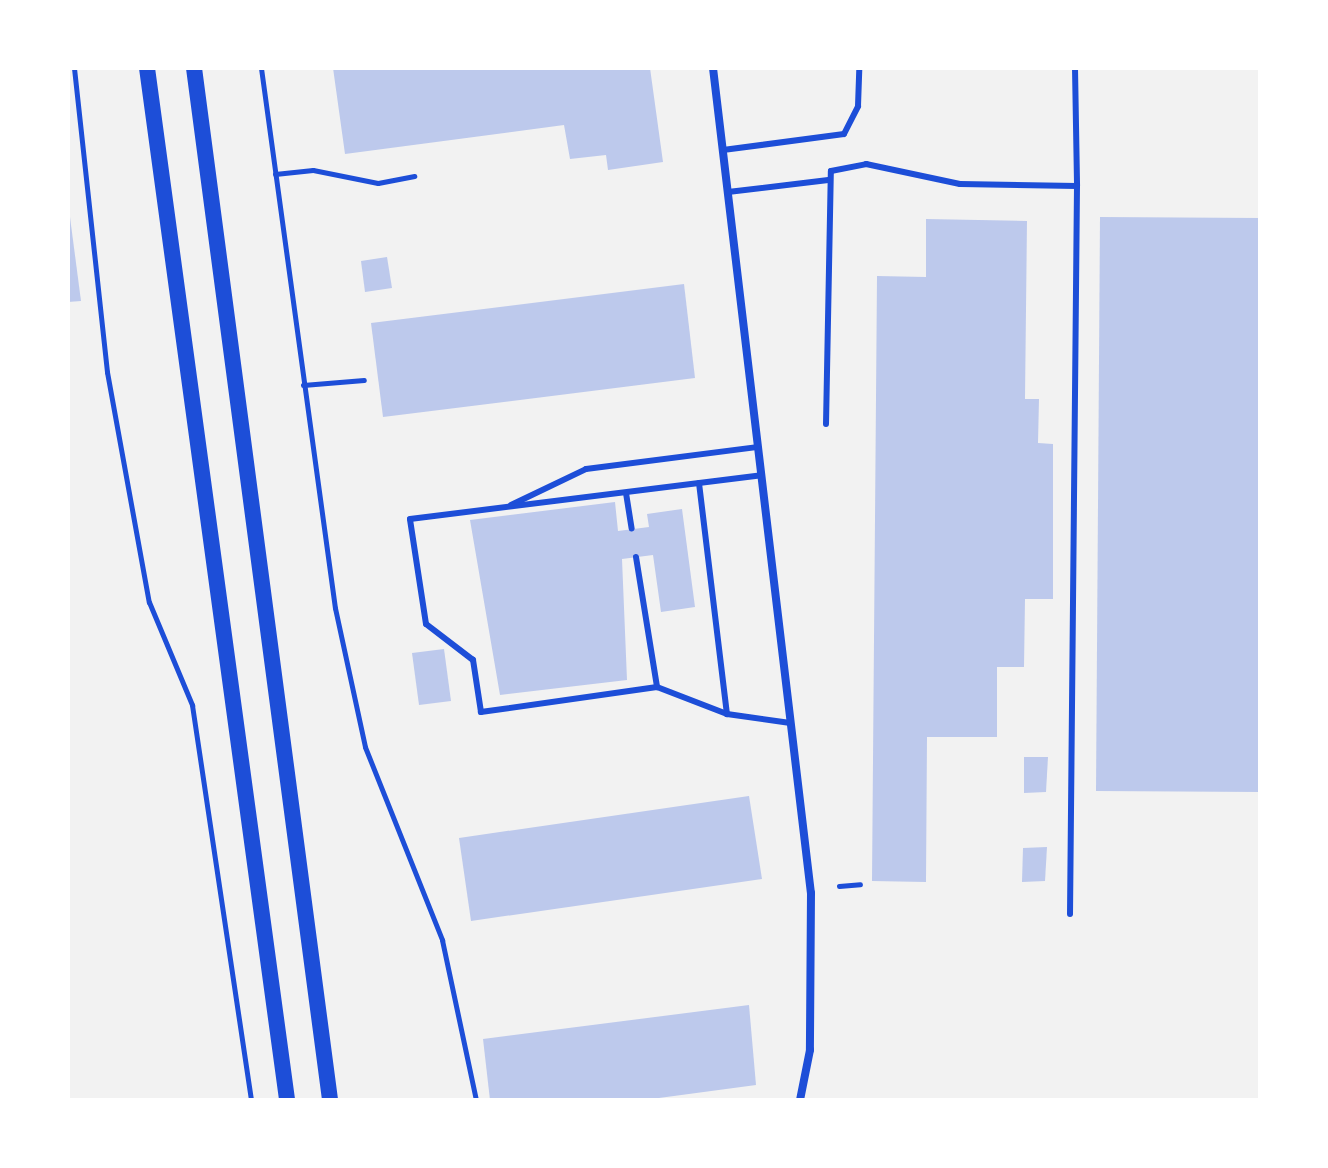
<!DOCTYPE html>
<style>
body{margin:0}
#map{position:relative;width:1328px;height:1168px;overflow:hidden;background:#f2f2f2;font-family:Roboto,sans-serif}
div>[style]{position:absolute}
.building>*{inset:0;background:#bdc9ec}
.path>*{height:5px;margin:-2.5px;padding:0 2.5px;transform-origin:2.5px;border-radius:2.5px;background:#1d4ed8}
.service>*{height:6px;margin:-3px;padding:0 3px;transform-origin:3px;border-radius:3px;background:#1d4ed8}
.minor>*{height:8px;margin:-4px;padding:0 4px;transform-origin:4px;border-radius:4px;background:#1d4ed8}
.secondary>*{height:16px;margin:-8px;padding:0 8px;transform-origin:8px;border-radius:8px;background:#1d4ed8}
span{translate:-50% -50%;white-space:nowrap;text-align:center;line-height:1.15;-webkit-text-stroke:8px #fff;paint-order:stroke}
.frame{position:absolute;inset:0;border:70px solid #fff;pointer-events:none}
</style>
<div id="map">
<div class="building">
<i style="clip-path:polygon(333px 68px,650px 68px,663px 162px,608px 170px,606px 155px,570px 159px,564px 125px,345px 154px)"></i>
<i style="clip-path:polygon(68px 202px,81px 301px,68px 302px)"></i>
<i style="clip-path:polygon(1100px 217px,1260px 218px,1260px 792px,1096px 791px)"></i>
<i style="clip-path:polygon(926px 219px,1027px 221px,1025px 399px,1039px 399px,1038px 443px,1053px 444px,1053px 599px,1025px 599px,1024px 667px,997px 667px,997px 737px,927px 737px,926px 882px,872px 881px,877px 276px,926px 277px)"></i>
<i style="clip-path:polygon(387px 257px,392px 288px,365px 292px,361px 261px)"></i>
<i style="clip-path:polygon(684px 284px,695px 378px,383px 417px,371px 323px)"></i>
<i style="clip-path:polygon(615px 502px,618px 531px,649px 527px,647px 514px,682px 509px,695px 607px,661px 612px,653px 555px,622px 559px,627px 680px,500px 695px,470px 520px)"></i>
<i style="clip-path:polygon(444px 649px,451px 701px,419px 705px,412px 653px)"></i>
<i style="clip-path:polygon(1024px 757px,1048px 757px,1046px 792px,1024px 793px)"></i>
<i style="clip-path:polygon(749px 796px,762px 879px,471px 921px,459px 838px)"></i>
<i style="clip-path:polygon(1047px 847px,1045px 881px,1022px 882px,1023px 848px)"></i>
<i style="clip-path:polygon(749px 1005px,756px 1085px,644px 1100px,490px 1100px,483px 1039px)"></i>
</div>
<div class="path">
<i style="left:74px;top:68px;width:306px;rotate:83.8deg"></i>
<i style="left:107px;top:372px;width:234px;rotate:79.7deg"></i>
<i style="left:149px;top:602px;width:112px;rotate:67.3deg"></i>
<i style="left:192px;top:705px;width:399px;rotate:81.5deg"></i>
<i style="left:261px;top:68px;width:545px;rotate:82.2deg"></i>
<i style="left:335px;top:608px;width:142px;rotate:77.8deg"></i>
<i style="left:365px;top:747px;width:208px;rotate:68.2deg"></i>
<i style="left:442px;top:940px;width:164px;rotate:78deg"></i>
<i style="left:275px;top:174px;width:38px;rotate:-6deg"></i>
<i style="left:313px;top:170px;width:66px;rotate:11.3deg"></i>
<i style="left:378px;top:183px;width:37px;rotate:-11deg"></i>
<i style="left:303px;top:385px;width:61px;rotate:-4.7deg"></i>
<i style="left:839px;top:886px;width:21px;rotate:-5deg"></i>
</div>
<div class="service">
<i style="left:1075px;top:68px;width:118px;rotate:89deg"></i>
<i style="left:723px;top:150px;width:122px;rotate:-7.5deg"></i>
<i style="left:844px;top:134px;width:31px;rotate:-63deg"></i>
<i style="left:858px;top:106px;width:38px;rotate:-88deg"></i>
<i style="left:728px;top:192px;width:101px;rotate:-6.8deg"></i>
<i style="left:826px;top:424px;width:253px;rotate:-88.9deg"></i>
<i style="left:831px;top:171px;width:36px;rotate:-11deg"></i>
<i style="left:866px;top:164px;width:96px;rotate:12deg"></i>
<i style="left:960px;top:184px;width:117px;rotate:1deg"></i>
<i style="left:1077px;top:186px;width:728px;rotate:90.55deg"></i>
<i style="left:699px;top:483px;width:233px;rotate:83.1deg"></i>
<i style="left:727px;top:714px;width:64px;rotate:8.1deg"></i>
<i style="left:626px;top:493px;width:36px;rotate:81deg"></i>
<i style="left:511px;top:505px;width:83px;rotate:-25.6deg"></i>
<i style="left:586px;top:469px;width:172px;rotate:-7.3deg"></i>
<i style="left:636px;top:557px;width:132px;rotate:80.8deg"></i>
<i style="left:727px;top:714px;width:75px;rotate:-158.9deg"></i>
<i style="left:657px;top:687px;width:178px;rotate:171.9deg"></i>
<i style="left:481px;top:712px;width:53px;rotate:-98.7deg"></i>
<i style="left:473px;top:660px;width:59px;rotate:-142.5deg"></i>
<i style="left:426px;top:624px;width:106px;rotate:-98.7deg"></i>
<i style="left:410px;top:519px;width:354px;rotate:-7.1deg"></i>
</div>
<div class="minor">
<i style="left:713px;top:68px;width:831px;rotate:83.23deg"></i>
<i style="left:811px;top:893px;width:157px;rotate:90.4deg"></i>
<i style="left:810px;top:1050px;width:51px;rotate:101.3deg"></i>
</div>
<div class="secondary">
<i style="left:147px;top:68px;width:1041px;rotate:82.27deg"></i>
<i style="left:194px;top:68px;width:1041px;rotate:82.49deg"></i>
</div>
<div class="frame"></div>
</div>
